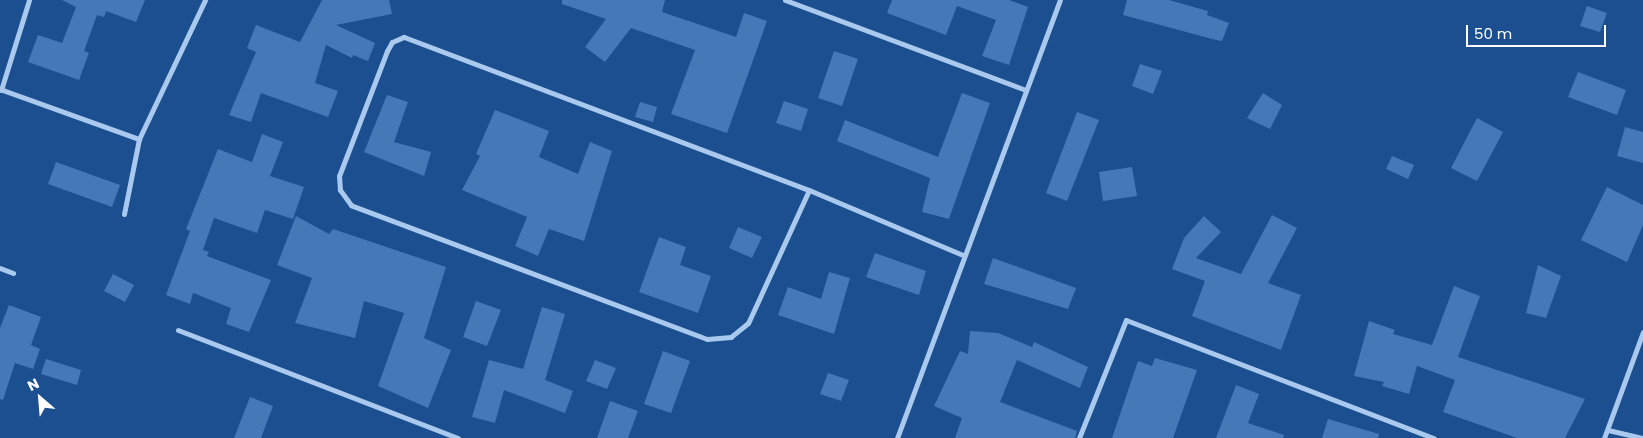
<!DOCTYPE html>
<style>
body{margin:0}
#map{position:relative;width:1643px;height:438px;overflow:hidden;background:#1b4f8f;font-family:Poppins,sans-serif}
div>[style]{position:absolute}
.building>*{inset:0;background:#4478b7}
.minor>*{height:5px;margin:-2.5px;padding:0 2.5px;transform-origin:2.5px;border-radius:2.5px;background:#a9c9ee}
span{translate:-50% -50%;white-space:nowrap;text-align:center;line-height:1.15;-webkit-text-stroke:4.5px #1b4f8f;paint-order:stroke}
.north{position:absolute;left:15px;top:373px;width:50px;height:50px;-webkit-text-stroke:4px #1b4f8f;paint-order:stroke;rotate:333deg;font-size:14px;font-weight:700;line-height:20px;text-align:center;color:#fff}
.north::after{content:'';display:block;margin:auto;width:18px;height:22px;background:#fff;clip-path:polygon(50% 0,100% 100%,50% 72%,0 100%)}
.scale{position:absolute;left:1466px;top:25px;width:140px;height:22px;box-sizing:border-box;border:2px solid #fff;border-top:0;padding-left:6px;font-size:15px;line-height:18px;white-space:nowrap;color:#fff;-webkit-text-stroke:4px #1b4f8f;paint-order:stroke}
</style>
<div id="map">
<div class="building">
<i style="clip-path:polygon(62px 0,145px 0,136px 22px,106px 11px,104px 17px,97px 15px,84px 51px,89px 53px,79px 80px,28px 62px,38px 35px,62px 43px,76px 7px)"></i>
<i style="clip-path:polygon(322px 0,389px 0,392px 14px,336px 25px,375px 43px,368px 61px,353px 55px,352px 58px,326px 45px,315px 83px,338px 91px,328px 117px,261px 93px,251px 122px,229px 115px,256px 52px,247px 48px,256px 25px,300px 42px)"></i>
<i style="clip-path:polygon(562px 0,665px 0,662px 12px,736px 37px,744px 13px,767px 21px,727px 133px,671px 114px,695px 50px,631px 28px,605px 62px,585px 47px,606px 19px,562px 4px)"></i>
<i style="clip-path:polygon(892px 0,1009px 0,1028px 7px,1009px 65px,982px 56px,996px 20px,957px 6px,946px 35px,887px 13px)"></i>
<i style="clip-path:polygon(1127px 0,1169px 0,1208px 11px,1207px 15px,1229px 23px,1222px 41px,1216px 40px,1123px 15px)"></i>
<i style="clip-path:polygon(1587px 6px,1607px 13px,1600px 32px,1580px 26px)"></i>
<i style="clip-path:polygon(834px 51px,858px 59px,842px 106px,818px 98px)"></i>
<i style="clip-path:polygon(1140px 64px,1162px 71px,1153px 94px,1132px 86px)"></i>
<i style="clip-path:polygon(1578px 72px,1626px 90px,1617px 115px,1568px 97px)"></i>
<i style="clip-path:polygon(962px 93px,990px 103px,949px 219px,922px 212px,930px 178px,837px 141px,845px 120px,938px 157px)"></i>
<i style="clip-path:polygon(1263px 93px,1282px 105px,1270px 129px,1247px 118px)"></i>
<i style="clip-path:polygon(387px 95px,408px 102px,394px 142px,431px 152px,424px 176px,364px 152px)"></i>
<i style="clip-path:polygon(784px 101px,808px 109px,801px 131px,776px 123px)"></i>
<i style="clip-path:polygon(640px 102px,657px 107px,653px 122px,635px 117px)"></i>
<i style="clip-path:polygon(495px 110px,549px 131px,539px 157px,578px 174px,590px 142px,612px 151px,584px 241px,549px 229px,538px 256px,515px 246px,527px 217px,462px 190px,480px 156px,476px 154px)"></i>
<i style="clip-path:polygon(1077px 112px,1099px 120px,1067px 201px,1046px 193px)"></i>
<i style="clip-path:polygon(1477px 118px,1503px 132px,1477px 181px,1451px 168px)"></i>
<i style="clip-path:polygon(1625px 127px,1643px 132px,1643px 163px,1617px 156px)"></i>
<i style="clip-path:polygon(262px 134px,283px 142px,270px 176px,304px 187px,293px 219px,265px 210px,257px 233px,214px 218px,203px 250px,209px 252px,207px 256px,271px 280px,249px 332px,226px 324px,231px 308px,193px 293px,190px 304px,166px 295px,190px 231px,186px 229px,218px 149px,252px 162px)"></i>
<i style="clip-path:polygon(1392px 156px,1414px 165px,1408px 179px,1386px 169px)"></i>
<i style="clip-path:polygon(56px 162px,120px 185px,112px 207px,48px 184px)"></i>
<i style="clip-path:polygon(1132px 167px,1137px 196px,1103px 201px,1099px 172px)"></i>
<i style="clip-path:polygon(1607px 187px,1643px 205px,1643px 225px,1627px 262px,1581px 240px)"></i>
<i style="clip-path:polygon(1272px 215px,1297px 228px,1268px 283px,1301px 295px,1281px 350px,1192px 316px,1205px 281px,1172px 269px,1184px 238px,1204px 216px,1221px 232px,1196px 258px,1241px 274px)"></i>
<i style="clip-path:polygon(296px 216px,329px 234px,333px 229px,446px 267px,424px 338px,451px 350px,428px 408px,378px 386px,404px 313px,364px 301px,355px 338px,295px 323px,312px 278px,277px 265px)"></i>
<i style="clip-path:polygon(738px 227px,762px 237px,752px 258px,729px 248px)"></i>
<i style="clip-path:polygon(659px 237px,686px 247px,680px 265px,711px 276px,698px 313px,639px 292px)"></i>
<i style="clip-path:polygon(875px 253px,926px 271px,919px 295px,866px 277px)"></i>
<i style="clip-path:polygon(993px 258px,1076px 288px,1068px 309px,984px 284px)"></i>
<i style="clip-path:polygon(1538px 265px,1561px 276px,1546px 318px,1526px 313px)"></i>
<i style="clip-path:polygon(829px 272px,850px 278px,834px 334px,778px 315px,788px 287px,821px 299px)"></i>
<i style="clip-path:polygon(113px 274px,134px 285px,125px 302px,104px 291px)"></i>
<i style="clip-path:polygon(1454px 286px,1480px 296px,1458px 357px,1585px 399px,1565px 438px,1517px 438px,1443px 412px,1455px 380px,1417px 366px,1409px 394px,1382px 386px,1384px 382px,1354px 376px,1369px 321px,1395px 330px,1393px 334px,1432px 345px)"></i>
<i style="clip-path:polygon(476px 301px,501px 310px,487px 346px,463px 337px)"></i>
<i style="clip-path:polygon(9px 305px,41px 317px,31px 345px,40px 349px,33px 369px,15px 363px,3px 400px,0 399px,0 328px)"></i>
<i style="clip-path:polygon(542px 307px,565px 314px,545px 380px,573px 391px,565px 413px,504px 390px,495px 423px,472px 417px,489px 360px,523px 369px)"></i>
<i style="clip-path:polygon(970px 331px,998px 333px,1032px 347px,1034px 342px,1088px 367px,1080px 388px,1017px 360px,1000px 402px,1077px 431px,1075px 438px,955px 438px,962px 418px,934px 406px,960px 351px,968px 354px)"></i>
<i style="clip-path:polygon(663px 351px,690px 361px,671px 413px,644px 404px)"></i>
<i style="clip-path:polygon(1155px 358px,1197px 370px,1173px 438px,1112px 438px,1138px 361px,1152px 366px)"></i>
<i style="clip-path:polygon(46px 359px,81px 370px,77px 385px,41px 374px)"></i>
<i style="clip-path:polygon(595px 360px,616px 368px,607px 389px,586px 381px)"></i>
<i style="clip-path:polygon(828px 373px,849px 380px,841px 401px,820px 394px)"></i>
<i style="clip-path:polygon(1236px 385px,1259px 394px,1248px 423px,1284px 435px,1283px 438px,1216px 438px)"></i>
<i style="clip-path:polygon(250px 397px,273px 406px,261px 438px,234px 438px)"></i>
<i style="clip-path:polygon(610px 401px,638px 411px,628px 438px,597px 438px)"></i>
<i style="clip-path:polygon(1328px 419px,1379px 434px,1378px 438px,1322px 438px)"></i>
</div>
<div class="minor">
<i style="left:785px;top:0;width:257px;rotate:20.5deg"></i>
<i style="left:0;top:89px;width:148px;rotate:19.8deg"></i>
<i style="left:1px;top:90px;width:94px;rotate:-72.7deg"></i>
<i style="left:809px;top:190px;width:146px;rotate:114.6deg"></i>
<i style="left:748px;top:323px;width:22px;rotate:141deg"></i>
<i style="left:731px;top:337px;width:24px;rotate:175deg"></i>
<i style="left:707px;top:339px;width:380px;rotate:-159.4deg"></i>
<i style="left:351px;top:205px;width:19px;rotate:-126deg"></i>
<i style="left:340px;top:190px;width:14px;rotate:-94deg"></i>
<i style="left:339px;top:176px;width:134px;rotate:-69deg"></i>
<i style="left:387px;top:51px;width:10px;rotate:-61deg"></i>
<i style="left:392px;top:42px;width:13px;rotate:-23deg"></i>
<i style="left:404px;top:37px;width:433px;rotate:20.7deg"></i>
<i style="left:809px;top:190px;width:167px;rotate:22.9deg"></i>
<i style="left:124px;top:214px;width:76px;rotate:-78.7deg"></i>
<i style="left:139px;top:139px;width:154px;rotate:-64.6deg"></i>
<i style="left:0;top:268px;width:14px;rotate:21deg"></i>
<i style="left:178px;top:330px;width:300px;rotate:21.1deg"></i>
<i style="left:1608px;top:430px;width:35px;rotate:13deg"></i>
<i style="left:897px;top:438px;width:467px;rotate:-69.6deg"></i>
<i style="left:1079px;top:438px;width:127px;rotate:-68.3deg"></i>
<i style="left:1126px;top:320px;width:330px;rotate:21deg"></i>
<i style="left:1604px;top:438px;width:113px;rotate:-69.8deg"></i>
</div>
<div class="north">N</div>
<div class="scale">50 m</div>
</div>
